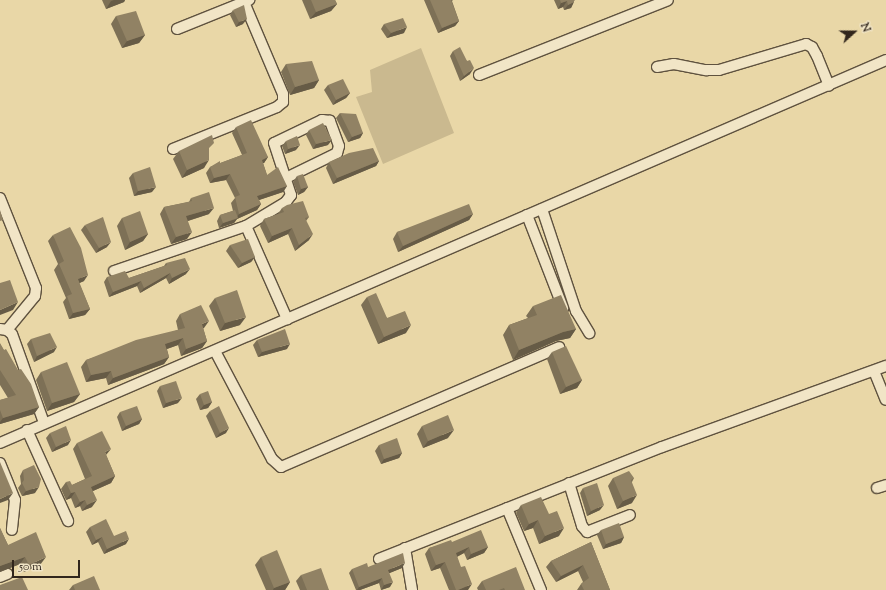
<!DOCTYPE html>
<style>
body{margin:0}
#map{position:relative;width:886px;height:590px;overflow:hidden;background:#e9d7a7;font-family:"Sorts Mill Goudy",serif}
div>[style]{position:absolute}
.green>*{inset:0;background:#cab98f}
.roads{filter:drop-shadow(1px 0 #5f523f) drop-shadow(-1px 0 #5f523f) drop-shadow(0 1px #5f523f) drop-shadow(0 -1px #5f523f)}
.minor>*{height:10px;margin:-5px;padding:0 5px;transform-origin:5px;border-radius:5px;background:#f1e5c6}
.wall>*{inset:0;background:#7d7056}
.shaded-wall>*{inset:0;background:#665b46}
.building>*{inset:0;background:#918264}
span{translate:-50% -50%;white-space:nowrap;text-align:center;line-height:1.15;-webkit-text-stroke:3px #f1e5c6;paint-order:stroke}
.north{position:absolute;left:834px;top:12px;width:40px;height:40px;-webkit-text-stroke:3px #f1e5c6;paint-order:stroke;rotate:69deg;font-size:11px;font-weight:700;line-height:16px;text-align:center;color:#31261c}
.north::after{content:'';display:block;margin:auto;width:14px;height:18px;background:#31261c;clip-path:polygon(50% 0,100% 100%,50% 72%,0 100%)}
.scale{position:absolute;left:12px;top:560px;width:68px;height:18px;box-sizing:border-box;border:2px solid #31261c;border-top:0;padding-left:5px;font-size:12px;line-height:14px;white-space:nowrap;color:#31261c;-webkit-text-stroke:3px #f1e5c6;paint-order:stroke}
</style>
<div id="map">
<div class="green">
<i style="clip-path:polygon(421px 48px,454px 133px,383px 164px,356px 97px,372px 92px,370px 70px)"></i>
</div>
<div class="roads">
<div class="minor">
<i style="left:177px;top:29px;width:78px;rotate:-21.9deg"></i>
<i style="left:657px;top:67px;width:17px;rotate:-10deg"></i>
<i style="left:674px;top:64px;width:33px;rotate:11deg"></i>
<i style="left:706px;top:70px;width:13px"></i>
<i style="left:719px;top:70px;width:91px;rotate:-16.6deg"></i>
<i style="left:806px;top:44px;width:7px;rotate:27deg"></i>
<i style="left:812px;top:47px;width:10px;rotate:61deg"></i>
<i style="left:817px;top:56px;width:32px;rotate:68deg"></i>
<i style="left:479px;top:75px;width:203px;rotate:-21.6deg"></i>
<i style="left:173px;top:149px;width:112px;rotate:-22deg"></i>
<i style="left:277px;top:107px;width:8px;rotate:-40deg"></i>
<i style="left:283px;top:102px;width:8px;rotate:-90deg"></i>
<i style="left:283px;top:94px;width:100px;rotate:-113deg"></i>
<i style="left:286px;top:178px;width:57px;rotate:-26.1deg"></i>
<i style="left:337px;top:153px;width:7px;rotate:-74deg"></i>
<i style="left:339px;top:146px;width:27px;rotate:-110deg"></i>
<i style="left:330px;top:121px;width:8px;rotate:-173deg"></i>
<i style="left:322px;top:120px;width:53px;rotate:154.4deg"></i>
<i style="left:274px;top:143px;width:55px;rotate:71.9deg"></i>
<i style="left:291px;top:195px;width:9px;rotate:126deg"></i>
<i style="left:286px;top:202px;width:47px;rotate:149deg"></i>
<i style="left:246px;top:226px;width:102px;rotate:66.2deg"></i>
<i style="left:0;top:198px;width:97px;rotate:68.2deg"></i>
<i style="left:36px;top:288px;width:8px;rotate:97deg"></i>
<i style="left:35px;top:296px;width:44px;rotate:129.5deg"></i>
<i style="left:542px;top:209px;width:108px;rotate:71.6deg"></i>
<i style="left:576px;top:311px;width:26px;rotate:59deg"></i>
<i style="left:527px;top:215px;width:100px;rotate:68.8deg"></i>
<i style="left:114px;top:271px;width:139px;rotate:-18.8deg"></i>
<i style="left:0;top:329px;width:7px;rotate:8deg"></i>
<i style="left:7px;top:330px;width:6px;rotate:39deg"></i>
<i style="left:12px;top:334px;width:95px;rotate:70.2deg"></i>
<i style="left:215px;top:351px;width:122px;rotate:62.2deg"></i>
<i style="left:272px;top:459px;width:12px;rotate:42deg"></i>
<i style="left:281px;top:467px;width:303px;rotate:-23.3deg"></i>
<i style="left:874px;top:371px;width:31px;rotate:68deg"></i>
<i style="left:27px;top:430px;width:100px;rotate:65.7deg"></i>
<i style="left:0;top:443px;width:965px;rotate:-23.38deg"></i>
<i style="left:0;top:463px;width:40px;rotate:68deg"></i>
<i style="left:15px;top:500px;width:30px;rotate:96deg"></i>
<i style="left:569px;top:483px;width:45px;rotate:73.2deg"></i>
<i style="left:582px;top:526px;width:8px;rotate:50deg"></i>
<i style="left:587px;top:532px;width:46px;rotate:-21.6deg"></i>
<i style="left:877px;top:488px;width:9px;rotate:-18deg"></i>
<i style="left:507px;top:508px;width:89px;rotate:67.5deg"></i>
<i style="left:405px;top:548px;width:43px;rotate:80.5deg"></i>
<i style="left:379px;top:559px;width:304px;rotate:-21.6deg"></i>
<i style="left:662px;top:447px;width:238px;rotate:-19.9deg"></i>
<i style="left:0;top:577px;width:8px;rotate:-23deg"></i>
</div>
</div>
<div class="wall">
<i style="clip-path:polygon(102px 0,125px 0,124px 2px,106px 9px)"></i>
<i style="clip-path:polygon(302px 0,335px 0,337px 4px,331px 11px,310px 19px)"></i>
<i style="clip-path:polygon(424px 0,453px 0,452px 1px,459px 21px,455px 26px,438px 33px)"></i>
<i style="clip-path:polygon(554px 0,575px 0,574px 1px,571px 8px,564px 10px,563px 7px,558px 9px)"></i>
<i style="clip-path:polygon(233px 10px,243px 24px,236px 27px,230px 15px)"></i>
<i style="clip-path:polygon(116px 16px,145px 35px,139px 43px,122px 48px,111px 24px)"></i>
<i style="clip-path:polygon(384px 24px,404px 33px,387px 38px,381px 29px)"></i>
<i style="clip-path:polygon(453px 51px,467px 61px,470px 74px,460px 81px,450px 56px)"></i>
<i style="clip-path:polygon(286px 64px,319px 80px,314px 88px,290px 95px,281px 72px)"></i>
<i style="clip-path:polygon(328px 85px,350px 93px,346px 98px,333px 105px,324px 90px)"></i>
<i style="clip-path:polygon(340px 113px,363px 133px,360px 138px,348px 142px,336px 118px)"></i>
<i style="clip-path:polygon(236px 127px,268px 157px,264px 163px,263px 163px,267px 175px,287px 186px,283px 192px,259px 200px,261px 204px,257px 210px,237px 219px,234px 223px,219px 228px,217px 221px,220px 215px,233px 211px,231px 203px,235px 198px,226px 180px,210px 183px,206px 173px,210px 167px,242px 155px,232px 133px)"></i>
<i style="clip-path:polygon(309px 130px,328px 145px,313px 149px,306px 135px)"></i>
<i style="clip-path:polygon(286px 141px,296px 150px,285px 154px,282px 146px)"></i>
<i style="clip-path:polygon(179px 151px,209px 151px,204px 168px,182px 178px,173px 159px)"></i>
<i style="clip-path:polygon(379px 161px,376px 166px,333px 184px,326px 168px,329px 162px)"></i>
<i style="clip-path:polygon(133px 173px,152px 192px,134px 196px,129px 178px)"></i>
<i style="clip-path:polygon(297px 176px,308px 187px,304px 192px,298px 195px,293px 182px)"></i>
<i style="clip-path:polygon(191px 198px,209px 214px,188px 221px,187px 239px,171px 244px,160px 214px,164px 207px,189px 202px)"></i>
<i style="clip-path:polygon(282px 208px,309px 217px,306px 221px,309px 240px,295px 251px,288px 234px,268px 243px,260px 226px,264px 219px,278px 214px)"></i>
<i style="clip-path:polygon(473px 214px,469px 220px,398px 252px,393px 239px,397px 232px)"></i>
<i style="clip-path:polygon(122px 218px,148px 234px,143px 241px,125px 250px,117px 226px)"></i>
<i style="clip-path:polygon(85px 225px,107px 247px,96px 253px,81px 230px)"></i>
<i style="clip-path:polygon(53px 235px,84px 281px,79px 283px,90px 309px,85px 315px,69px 319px,63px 302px,66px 298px,54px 270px,58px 264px,48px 241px)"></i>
<i style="clip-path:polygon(230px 245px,255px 257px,251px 262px,238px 268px,226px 251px)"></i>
<i style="clip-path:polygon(166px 263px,186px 274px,169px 284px,166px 278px,140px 293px,137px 286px,109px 297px,104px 282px,107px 277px,129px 278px,164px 266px)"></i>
<i style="clip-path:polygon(367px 297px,387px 318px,406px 333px,378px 344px,361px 305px)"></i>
<i style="clip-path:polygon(215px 298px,240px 325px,220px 331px,209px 306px)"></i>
<i style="clip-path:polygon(533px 306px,576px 329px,570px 338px,556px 341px,513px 360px,503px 335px,509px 325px,528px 318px,526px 316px)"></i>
<i style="clip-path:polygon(180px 314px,204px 328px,203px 328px,207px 341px,202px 348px,181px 356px,178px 345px,167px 349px,169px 357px,164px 364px,108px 385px,106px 378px,86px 382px,81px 367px,86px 360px,178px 330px,176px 321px)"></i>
<i style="clip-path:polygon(31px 339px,54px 352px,34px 362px,27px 344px)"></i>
<i style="clip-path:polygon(257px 340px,287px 349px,258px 357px,253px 345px)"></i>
<i style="clip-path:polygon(0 344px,39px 407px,34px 414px,0 424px,0 400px,8px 398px,0 385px)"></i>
<i style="clip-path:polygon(552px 352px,582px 380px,577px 388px,560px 394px,547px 359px)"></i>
<i style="clip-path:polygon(41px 372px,80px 394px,74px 402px,47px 411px,36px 380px)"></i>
<i style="clip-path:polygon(160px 386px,178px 403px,163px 408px,157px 391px)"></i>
<i style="clip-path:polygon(200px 394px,212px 402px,208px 408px,200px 410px,196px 399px)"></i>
<i style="clip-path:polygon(210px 411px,226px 433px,216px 438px,206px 416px)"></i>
<i style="clip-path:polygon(120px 412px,142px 419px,139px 424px,122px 431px,117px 417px)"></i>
<i style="clip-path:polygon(422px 426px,448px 438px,423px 448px,417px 434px)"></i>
<i style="clip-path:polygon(50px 433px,68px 445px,52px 452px,46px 438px)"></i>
<i style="clip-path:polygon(77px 443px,106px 455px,115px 476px,111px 483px,93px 491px,92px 507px,82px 511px,80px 506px,75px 508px,71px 498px,66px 500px,61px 489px,66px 482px,72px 485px,85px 479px,73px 449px)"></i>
<i style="clip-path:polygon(379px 445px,402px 453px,399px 458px,381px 464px,375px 451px)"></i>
<i style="clip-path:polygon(23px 470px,35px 493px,22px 496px,18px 488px,21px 484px,20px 476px)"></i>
<i style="clip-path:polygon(613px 478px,634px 478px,632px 482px,632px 503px,617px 509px,608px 486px)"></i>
<i style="clip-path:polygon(583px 488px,600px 510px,587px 516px,580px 493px)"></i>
<i style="clip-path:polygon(521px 505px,559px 536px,539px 544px,533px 528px,524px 531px,516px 513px)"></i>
<i style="clip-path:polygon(90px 527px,114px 536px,126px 544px,104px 554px,98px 542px,92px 545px,86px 532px)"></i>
<i style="clip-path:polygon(0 528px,8px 545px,40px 565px,24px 572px,20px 564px,0 572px)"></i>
<i style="clip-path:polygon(601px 530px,624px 537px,621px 543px,603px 549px,597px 535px)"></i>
<i style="clip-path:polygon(452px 542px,488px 547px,484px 553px,467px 560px,464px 553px,457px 557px,468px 590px,449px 590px,440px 568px,431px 571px,425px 554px,429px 548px)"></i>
<i style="clip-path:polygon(591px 542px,610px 590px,577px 590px,581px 584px,583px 582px,578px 571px,556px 582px,546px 567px,551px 561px)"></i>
<i style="clip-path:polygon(261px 557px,290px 582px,285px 590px,266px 590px,255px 565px)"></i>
<i style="clip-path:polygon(402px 568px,389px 573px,390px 587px,381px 590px,379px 583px,360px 590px,356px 590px,349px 573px,352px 569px)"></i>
<i style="clip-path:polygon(301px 575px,329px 590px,300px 590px,296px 581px)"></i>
<i style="clip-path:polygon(482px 581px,525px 590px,478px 590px,477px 588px)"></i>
<i style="clip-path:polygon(73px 585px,100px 590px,69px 590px)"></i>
</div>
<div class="shaded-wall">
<i style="clip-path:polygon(114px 0,125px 0,124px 2px,106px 9px,111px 1px)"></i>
<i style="clip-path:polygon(567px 1px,563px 7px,558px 9px,561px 3px)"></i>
<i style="clip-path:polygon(574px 2px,571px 8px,564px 10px,568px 5px)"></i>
<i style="clip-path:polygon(337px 4px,331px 11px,310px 19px,316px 12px)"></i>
<i style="clip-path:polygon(247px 19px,243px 24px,236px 27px,239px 22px)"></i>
<i style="clip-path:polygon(459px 21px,455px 26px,438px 33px,442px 28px)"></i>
<i style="clip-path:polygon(407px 27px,404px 33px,387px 38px,391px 33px)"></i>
<i style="clip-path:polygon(145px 35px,139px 43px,122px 48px,127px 41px)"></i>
<i style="clip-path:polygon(474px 68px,470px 74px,460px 81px,464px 76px)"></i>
<i style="clip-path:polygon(319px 80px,314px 88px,290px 95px,295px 87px)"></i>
<i style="clip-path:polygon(350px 93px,346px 98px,333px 105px,336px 100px)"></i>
<i style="clip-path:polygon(363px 133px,360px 138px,348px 142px,352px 137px)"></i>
<i style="clip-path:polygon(332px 140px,328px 145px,313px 149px,316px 144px)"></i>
<i style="clip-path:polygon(300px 145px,296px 150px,285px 154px,288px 149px)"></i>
<i style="clip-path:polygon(268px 157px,264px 163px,258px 165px,262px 160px)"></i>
<i style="clip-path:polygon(209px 160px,204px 168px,182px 178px,187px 170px)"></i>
<i style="clip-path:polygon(379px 161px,376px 166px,333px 184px,337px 178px)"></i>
<i style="clip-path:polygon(230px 174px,226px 180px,210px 183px,214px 178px)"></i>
<i style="clip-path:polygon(287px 186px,283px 192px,253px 202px,257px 196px)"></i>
<i style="clip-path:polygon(156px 187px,152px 192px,134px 196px,138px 191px)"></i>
<i style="clip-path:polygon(308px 187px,304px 192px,298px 195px,301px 189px)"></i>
<i style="clip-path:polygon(261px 204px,257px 210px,237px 219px,234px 223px,219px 228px,223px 223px,236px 219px,239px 214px)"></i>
<i style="clip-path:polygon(214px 208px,209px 214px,181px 223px,186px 216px)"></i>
<i style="clip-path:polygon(473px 214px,469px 220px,398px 252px,403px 246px)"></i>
<i style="clip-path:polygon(292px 228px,288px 234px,268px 243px,272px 236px)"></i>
<i style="clip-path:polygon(192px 232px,187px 239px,171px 244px,176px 237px)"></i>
<i style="clip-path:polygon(148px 234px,143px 241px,125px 250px,130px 242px)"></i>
<i style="clip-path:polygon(313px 234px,309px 240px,295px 251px,299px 245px)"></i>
<i style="clip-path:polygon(111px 242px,107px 247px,96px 253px,99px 248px)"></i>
<i style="clip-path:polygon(255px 257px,251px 262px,238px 268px,242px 263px)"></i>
<i style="clip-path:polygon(190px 269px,186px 274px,169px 284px,172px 278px)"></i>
<i style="clip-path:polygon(170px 273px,166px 278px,140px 293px,144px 288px)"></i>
<i style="clip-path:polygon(88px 275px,84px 281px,73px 286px,78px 279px)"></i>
<i style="clip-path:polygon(141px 281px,137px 286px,109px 297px,113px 292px)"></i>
<i style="clip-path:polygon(18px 302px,13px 310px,0 315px,0 310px)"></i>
<i style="clip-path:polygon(90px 309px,85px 315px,69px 319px,73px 313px)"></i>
<i style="clip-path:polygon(246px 317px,240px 325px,220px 331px,225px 323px)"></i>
<i style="clip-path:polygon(209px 321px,204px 328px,197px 331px,202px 324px)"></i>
<i style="clip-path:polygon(411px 325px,406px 333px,378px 344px,384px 337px)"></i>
<i style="clip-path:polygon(576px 329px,570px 338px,556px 341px,513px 360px,519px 350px,563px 332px)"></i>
<i style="clip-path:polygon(183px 338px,178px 345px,161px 351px,165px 344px)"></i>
<i style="clip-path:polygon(207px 341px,202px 348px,181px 356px,186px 349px)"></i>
<i style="clip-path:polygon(290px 344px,287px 349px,258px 357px,262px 352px)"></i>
<i style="clip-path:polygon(57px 347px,54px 352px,34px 362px,37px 356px)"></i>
<i style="clip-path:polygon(169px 357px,164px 364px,108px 385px,113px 378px)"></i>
<i style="clip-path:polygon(111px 371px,106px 378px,86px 382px,91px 375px)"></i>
<i style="clip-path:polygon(582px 380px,577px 388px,560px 394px,566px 387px)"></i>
<i style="clip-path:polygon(80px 394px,74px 402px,47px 411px,52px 403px)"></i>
<i style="clip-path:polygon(182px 398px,178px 403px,163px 408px,166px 403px)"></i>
<i style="clip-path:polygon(212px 402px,208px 408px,200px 410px,204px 405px)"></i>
<i style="clip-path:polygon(39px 407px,34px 414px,0 424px,0 422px,3px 418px)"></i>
<i style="clip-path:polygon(142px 419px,139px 424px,122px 431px,126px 426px)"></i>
<i style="clip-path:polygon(229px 428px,226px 433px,216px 438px,220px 433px)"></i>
<i style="clip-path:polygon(454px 430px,448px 438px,423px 448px,428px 441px)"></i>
<i style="clip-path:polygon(71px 440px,68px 445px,52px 452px,56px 447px)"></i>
<i style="clip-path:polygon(111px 449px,106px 455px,105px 452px)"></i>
<i style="clip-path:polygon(402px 453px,399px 458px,381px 464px,384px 459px)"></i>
<i style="clip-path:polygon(115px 476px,111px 483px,86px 494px,91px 487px)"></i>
<i style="clip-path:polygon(39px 487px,35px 493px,22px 496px,26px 491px)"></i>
<i style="clip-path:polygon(75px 492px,71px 498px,66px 500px,71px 493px)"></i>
<i style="clip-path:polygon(13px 493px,8px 500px,0 503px,0 499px)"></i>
<i style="clip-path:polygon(637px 495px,632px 503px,617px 509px,623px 501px)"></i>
<i style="clip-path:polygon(85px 500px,80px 506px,75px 508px,80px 502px)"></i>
<i style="clip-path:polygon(97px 500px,92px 507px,82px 511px,87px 505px)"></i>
<i style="clip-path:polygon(604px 505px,600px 510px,587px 516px,591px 511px)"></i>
<i style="clip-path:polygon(538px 520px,533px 528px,524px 531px,529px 524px)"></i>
<i style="clip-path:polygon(564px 528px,559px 536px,539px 544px,545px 536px)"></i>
<i style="clip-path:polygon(102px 537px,98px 542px,92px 545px,96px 540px)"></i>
<i style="clip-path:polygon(624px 537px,621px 543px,603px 549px,606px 544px)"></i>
<i style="clip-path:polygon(129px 539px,126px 544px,104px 554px,107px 549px)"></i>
<i style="clip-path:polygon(469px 547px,464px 553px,452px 559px,456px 553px)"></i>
<i style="clip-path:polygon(488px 547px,484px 553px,467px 560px,471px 554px)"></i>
<i style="clip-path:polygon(25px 557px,20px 564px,0 572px,0 566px)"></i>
<i style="clip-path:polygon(46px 557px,40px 565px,24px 572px,29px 565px)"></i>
<i style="clip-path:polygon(445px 562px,440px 568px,431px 571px,436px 565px)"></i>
<i style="clip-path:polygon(405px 563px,402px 568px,385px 575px,388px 570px)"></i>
<i style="clip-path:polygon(583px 565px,578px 571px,556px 582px,561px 576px)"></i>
<i style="clip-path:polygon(382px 578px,379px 583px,360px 590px,357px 590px,359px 587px)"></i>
<i style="clip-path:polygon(290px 582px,285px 590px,273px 590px,274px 588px)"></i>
<i style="clip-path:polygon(393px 582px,390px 587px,381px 590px,384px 585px)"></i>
<i style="clip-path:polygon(472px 584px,468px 590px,458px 590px)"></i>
</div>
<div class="building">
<i style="clip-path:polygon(311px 0,335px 0,337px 4px,316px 12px)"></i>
<i style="clip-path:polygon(430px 0,451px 0,459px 21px,442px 28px)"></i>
<i style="clip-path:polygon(560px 0,574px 0,574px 2px,568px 5px,567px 1px,561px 3px)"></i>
<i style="clip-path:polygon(244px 5px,247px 19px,239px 22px,233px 10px)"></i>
<i style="clip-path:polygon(136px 11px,145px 35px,127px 41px,116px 16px)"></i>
<i style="clip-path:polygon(403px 18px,407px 27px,391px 33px,384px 24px)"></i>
<i style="clip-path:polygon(460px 47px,467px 61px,470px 60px,474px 68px,464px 76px,453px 51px)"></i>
<i style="clip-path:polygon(312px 61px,319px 80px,295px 87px,286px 64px)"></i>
<i style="clip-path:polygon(343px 79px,350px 93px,336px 100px,328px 85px)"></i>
<i style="clip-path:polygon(340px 113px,356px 114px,363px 133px,352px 137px)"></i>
<i style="clip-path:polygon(251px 120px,268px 157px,262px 160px,267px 175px,278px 167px,287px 186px,257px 196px,261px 204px,239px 214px,235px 197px,240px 195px,230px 174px,214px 178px,210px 167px,220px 161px,220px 163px,247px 153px,236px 127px)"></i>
<i style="clip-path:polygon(323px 123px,332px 140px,316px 144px,309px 130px)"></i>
<i style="clip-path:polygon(212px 135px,214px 143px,209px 148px,209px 160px,187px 170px,179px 151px)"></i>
<i style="clip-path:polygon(297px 136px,300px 145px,288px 149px,286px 141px)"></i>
<i style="clip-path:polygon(373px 148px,379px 161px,337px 178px,329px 162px,349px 153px)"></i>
<i style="clip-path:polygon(150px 167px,156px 187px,138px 191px,133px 173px)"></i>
<i style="clip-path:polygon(303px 174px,308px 187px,301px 189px,297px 176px)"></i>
<i style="clip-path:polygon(209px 192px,214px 208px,186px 216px,192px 232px,176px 237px,164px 207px,192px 201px,191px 198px)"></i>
<i style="clip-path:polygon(303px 201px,309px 217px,305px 218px,313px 234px,299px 245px,292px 228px,272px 236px,264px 219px,284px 212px,282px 208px,287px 205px)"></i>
<i style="clip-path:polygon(469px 204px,473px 214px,403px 246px,397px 232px)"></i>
<i style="clip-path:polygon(0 210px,3px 220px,0 221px)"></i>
<i style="clip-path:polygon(235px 210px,238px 218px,223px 223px,220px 215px)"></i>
<i style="clip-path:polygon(140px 211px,148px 234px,130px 242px,122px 218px)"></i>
<i style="clip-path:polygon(103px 217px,111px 242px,99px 248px,85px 225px)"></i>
<i style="clip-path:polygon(70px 227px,81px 248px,88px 275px,78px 279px,90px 309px,73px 313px,67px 296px,72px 294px,59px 264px,64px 261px,53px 235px)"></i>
<i style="clip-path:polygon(248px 239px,255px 257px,242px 263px,230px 245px)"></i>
<i style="clip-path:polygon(185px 258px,190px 269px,172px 278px,170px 273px,144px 288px,141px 281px,113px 292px,107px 277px,125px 271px,129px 278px,167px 265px,166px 263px)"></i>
<i style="clip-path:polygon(10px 280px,18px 302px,0 310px,0 283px)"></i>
<i style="clip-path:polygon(237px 290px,246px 317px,225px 323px,215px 298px)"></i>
<i style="clip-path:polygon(376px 293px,387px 318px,405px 311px,411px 325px,384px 337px,367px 297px)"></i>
<i style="clip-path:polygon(561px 295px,576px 329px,563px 332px,519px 350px,509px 325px,537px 315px,533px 306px)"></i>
<i style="clip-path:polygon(201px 305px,209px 321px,202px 324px,207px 341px,186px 349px,183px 338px,165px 344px,169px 357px,113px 378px,111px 371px,91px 375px,86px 360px,136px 340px,185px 328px,180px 314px)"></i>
<i style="clip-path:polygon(285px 329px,290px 344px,262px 352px,257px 340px)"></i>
<i style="clip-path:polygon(50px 333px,57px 347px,37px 356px,31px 339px)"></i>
<i style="clip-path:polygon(0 343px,4px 350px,6px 349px,18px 370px,21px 369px,31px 384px,39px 407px,3px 418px,0 410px,0 400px,16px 395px,0 370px)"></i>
<i style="clip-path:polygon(566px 346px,582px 380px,566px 387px,552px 352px)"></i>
<i style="clip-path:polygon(67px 362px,80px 394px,52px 403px,41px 372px)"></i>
<i style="clip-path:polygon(176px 381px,182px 398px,166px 403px,160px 386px)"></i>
<i style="clip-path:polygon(208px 391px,212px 402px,204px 405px,200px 394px)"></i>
<i style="clip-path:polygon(137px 406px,142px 419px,126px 426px,120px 412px)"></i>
<i style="clip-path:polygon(219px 406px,229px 428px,220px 433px,210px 411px)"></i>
<i style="clip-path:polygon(448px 415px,454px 430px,428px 441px,422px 426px)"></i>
<i style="clip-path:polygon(66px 426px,71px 440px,56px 447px,50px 433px)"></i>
<i style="clip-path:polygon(102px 431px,111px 449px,105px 452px,115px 476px,91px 487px,97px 500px,87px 505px,85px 500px,80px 502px,75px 492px,71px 493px,66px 482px,70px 481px,72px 485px,92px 476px,77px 443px)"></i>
<i style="clip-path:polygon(397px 438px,402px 453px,384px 459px,379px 445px)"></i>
<i style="clip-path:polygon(0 462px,13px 493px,0 499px)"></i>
<i style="clip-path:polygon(34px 465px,41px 479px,39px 487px,26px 491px,22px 483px,24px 480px,23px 470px)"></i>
<i style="clip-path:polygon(629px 471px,634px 478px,631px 480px,637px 495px,623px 501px,613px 478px)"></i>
<i style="clip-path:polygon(597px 483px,604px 505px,591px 511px,583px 488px)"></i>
<i style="clip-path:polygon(541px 497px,549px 514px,557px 511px,564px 528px,545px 536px,538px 520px,529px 524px,521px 505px)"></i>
<i style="clip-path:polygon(106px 519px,114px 536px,126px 531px,129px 539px,107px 549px,102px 537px,96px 540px,90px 527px)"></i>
<i style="clip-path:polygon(619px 523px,624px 537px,606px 544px,601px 530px)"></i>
<i style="clip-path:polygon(0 528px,8px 545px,36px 532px,46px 557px,29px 565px,25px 557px,0 566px)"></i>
<i style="clip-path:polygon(481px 530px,488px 547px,471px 554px,469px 547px,456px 553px,461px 567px,465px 566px,472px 584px,458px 590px,456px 590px,445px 562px,436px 565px,429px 548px,451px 540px,452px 542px)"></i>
<i style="clip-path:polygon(591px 542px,610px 590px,584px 590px,581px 584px,589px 578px,583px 565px,561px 576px,551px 561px)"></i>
<i style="clip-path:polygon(277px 550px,290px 582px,274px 588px,261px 557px)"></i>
<i style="clip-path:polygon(403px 553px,405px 563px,388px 570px,393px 582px,384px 585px,382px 578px,359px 587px,352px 569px,367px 563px,368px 567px)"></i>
<i style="clip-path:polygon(516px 567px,525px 590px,505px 590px,504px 588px,499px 590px,486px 590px,482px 581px)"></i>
<i style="clip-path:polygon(321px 568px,329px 590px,307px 590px,301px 575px)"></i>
<i style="clip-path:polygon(94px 576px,100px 590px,75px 590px,73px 585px)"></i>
<i style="clip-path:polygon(22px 577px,28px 590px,0 590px,0 585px)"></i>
</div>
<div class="north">N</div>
<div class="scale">50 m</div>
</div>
